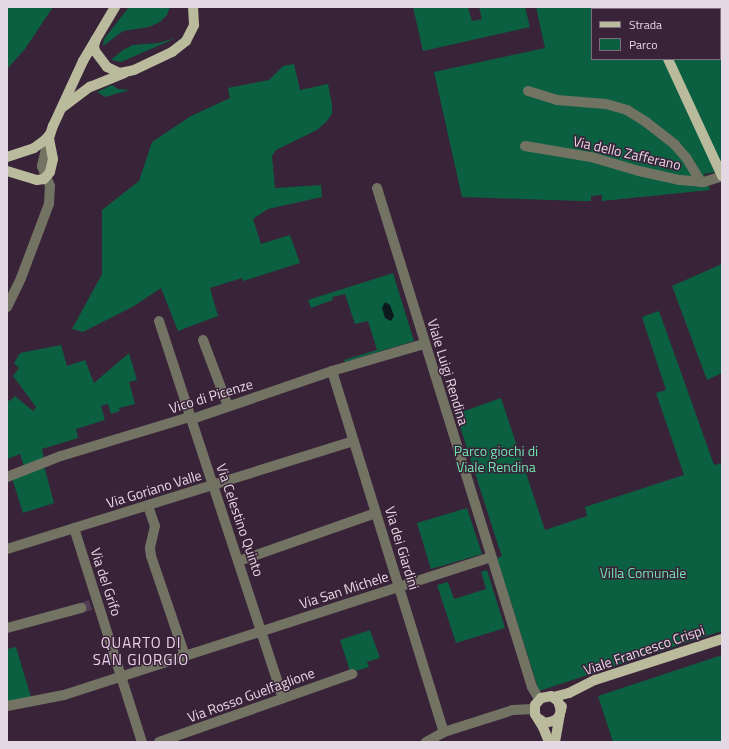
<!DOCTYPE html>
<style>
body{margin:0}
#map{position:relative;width:729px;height:749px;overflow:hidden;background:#392339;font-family:"Titillium Web",sans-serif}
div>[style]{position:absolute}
.green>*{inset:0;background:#0a6040}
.water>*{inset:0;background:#0c1a1d}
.minor-tunnel>*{height:10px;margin-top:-5px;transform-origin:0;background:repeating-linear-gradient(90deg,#533e53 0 10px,transparent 0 15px)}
.minor>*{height:10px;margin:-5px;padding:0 5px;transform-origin:5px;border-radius:5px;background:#737364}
.major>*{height:10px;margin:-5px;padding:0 5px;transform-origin:5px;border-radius:5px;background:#baba9c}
span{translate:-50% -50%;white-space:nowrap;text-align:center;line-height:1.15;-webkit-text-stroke:3px #392339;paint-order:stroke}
.street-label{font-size:14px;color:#e6d7e5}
.park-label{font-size:14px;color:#6ee5ae}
.neighbourhood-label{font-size:15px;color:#edd1ec;letter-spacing:1px}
.frame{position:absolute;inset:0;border:8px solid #e6d7e5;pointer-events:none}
.legend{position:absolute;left:591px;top:8px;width:130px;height:52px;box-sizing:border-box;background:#392339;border:1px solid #7e6b7e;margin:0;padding:5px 7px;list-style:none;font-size:12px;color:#e6d7e5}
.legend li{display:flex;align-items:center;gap:8px;height:20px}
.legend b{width:20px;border:1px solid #7e6b7e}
</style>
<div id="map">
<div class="green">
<i style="clip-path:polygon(7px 7px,53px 7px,25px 49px,7px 69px)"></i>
<i style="clip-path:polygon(129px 7px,170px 7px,167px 15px,160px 22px,149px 27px,123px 31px,103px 46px,104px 39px)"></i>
<i style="clip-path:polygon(413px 7px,468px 7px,472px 21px,482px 19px,479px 7px,525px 7px,530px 27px,423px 51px)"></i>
<i style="clip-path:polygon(evenodd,536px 7px,722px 7px,722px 171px,704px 174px,710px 190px,602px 201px,602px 195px,591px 196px,591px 201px,580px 201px,462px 197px,434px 72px,545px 48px,536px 7px,592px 9px,720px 9px,720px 59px,592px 59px,592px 9px)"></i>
<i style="clip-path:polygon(176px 38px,121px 62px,111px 60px,123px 50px,133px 45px,158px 43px)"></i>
<i style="clip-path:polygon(294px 64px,300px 90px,328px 84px,332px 105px,332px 114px,326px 122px,317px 130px,276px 150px,272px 156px,275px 188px,321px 185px,322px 197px,268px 209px,253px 219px,261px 244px,290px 235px,300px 263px,243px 281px,242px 278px,210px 288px,218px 316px,178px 331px,161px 288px,134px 306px,83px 332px,72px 329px,102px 274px,102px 210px,139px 181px,152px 142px,191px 116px,230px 98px,228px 88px,269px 80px,283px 66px)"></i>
<i style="clip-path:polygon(112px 85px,118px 89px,130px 90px,105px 97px,97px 92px)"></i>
<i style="clip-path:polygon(722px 264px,722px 373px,707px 380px,672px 286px)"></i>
<i style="clip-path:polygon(393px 273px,414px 341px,345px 362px,344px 360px,377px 350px,368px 321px,355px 324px,345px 294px,332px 297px,333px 300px,311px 308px,308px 300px)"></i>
<i style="clip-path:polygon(659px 311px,714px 465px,722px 463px,722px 631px,539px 691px,497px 558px,502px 556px,498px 545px,456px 414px,501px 398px,545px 530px,587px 516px,585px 507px,684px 475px,656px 393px,666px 390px,642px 317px)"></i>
<i style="clip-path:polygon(61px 345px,67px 366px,85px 360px,94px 383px,129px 353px,137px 380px,129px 382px,135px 404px,119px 408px,120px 411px,111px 414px,108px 404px,101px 406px,105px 420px,76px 429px,78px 438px,42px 449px,44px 458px,24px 466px,20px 454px,7px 459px,7px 430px,9px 429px,7px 428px,7px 399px,10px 401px,15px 396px,33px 411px,36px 407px,13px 376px,19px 368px,14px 363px,20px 353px)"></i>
<i style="clip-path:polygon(44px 466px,54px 503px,23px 513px,12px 478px)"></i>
<i style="clip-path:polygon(467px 508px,482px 554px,431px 569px,417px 523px)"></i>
<i style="clip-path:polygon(487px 570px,505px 628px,456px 643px,437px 585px,448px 582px,454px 599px,486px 589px,481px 572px)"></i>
<i style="clip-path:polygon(370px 630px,380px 658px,367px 662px,369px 667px,356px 671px,355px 669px,350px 671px,340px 640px)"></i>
<i style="clip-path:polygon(16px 647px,31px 697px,7px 702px,7px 649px)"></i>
<i style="clip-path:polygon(722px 655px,722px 742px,613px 742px,598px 696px)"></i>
</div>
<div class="water">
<i style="clip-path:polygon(385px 302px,390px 305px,394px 316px,391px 321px,385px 318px,382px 308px)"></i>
</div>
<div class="minor-tunnel">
<i style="left:81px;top:608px;width:13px;rotate:-18deg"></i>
</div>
<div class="minor">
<i style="left:528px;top:91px;width:30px;rotate:17deg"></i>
<i style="left:557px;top:100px;width:49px;rotate:4.7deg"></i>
<i style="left:606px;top:104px;width:22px;rotate:16deg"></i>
<i style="left:627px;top:110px;width:22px;rotate:32deg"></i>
<i style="left:646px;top:122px;width:37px;rotate:38deg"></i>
<i style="left:675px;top:145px;width:18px;rotate:49deg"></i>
<i style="left:687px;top:159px;width:27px;rotate:59deg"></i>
<i style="left:525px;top:146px;width:67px;rotate:9.5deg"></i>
<i style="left:591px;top:157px;width:50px;rotate:16.3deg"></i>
<i style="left:639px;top:171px;width:42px;rotate:12.4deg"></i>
<i style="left:680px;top:180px;width:24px;rotate:5deg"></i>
<i style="left:704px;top:182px;width:19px;rotate:-18deg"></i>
<i style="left:377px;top:188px;width:523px;rotate:72.74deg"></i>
<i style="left:532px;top:687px;width:14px;rotate:60deg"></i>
<i style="left:7px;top:307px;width:32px;rotate:-64deg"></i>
<i style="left:21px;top:278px;width:79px;rotate:-69.3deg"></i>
<i style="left:49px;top:204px;width:18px;rotate:-87deg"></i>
<i style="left:50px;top:186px;width:22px;rotate:-112deg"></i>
<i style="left:42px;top:166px;width:31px;rotate:-77deg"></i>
<i style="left:159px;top:321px;width:397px;rotate:71.8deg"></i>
<i style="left:203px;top:340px;width:71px;rotate:69.3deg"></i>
<i style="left:332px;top:371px;width:378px;rotate:72.8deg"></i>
<i style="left:7px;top:477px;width:58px;rotate:-21.3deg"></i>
<i style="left:61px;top:456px;width:131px;rotate:-16.9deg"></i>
<i style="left:186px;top:418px;width:9px"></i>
<i style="left:195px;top:418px;width:145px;rotate:-18.9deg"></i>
<i style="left:332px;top:371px;width:96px;rotate:-16.4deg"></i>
<i style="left:148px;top:506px;width:21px;rotate:71deg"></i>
<i style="left:155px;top:526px;width:23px;rotate:103deg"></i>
<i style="left:150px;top:548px;width:8px;rotate:83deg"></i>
<i style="left:151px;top:556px;width:106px;rotate:71.2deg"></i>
<i style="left:74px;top:528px;width:225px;rotate:72.4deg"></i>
<i style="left:7px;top:549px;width:363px;rotate:-17.3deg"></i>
<i style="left:239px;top:561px;width:145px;rotate:-19.3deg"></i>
<i style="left:7px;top:628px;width:77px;rotate:-15.1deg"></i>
<i style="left:7px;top:706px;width:58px;rotate:-10.9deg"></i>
<i style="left:64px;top:695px;width:449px;rotate:-17.9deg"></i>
<i style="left:159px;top:742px;width:205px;rotate:-19.4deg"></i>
<i style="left:426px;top:742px;width:21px;rotate:-29deg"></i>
<i style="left:444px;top:732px;width:72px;rotate:-17.7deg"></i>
<i style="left:513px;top:710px;width:21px;rotate:-3deg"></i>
</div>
<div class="major">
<i style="left:643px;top:7px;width:2px;rotate:63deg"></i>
<i style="left:96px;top:39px;width:7px;rotate:106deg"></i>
<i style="left:94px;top:46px;width:5px;rotate:79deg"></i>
<i style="left:95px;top:51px;width:20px;rotate:53deg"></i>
<i style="left:107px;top:67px;width:14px;rotate:25deg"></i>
<i style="left:120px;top:73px;width:14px;rotate:-12deg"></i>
<i style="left:134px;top:70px;width:42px;rotate:-25.3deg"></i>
<i style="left:172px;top:52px;width:18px;rotate:-38deg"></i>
<i style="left:186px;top:41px;width:18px;rotate:-63deg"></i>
<i style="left:194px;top:25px;width:18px;rotate:-93deg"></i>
<i style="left:668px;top:59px;width:129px;rotate:65.2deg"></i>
<i style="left:63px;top:107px;width:34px;rotate:-37deg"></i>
<i style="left:90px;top:87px;width:37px;rotate:-22deg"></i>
<i style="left:7px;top:157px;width:28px;rotate:-18deg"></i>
<i style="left:34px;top:148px;width:14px;rotate:-36deg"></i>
<i style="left:45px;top:140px;width:8px;rotate:-50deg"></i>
<i style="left:7px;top:171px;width:31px;rotate:17deg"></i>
<i style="left:37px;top:180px;width:7px;rotate:-8deg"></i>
<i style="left:44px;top:179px;width:9px;rotate:-49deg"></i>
<i style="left:50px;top:172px;width:13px;rotate:-77deg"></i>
<i style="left:53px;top:159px;width:21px;rotate:-101deg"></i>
<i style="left:49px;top:138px;width:13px;rotate:-72deg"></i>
<i style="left:53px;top:126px;width:72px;rotate:-65.2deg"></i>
<i style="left:83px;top:61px;width:63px;rotate:-59.3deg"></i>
<i style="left:553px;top:697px;width:16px;rotate:-14deg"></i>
<i style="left:569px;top:693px;width:29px;rotate:-27deg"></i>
<i style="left:595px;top:680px;width:133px;rotate:-17.9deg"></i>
<i style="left:539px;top:719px;width:7px;rotate:34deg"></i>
<i style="left:545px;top:723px;width:9px;rotate:-13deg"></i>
<i style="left:554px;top:721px;width:6px;rotate:-39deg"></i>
<i style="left:559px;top:717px;width:11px;rotate:-75deg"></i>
<i style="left:549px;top:742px;width:16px;rotate:-112deg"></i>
<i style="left:543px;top:727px;width:15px;rotate:-122deg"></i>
<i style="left:535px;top:714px;width:9px;rotate:-90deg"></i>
<i style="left:535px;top:705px;width:9px;rotate:-49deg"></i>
<i style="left:541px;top:698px;width:10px;rotate:-11deg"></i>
<i style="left:551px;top:696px;width:9px;rotate:36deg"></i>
<i style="left:558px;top:701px;width:10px;rotate:73deg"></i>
<i style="left:555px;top:742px;width:28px;rotate:-80deg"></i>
</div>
<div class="street-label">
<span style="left:627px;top:153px;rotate:13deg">Via dello Zafferano</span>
<span style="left:448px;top:372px;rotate:73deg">Viale Luigi Rendina</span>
<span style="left:211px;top:396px;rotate:-17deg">Vico di Picenze</span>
<span style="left:154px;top:489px;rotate:-17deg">Via Goriano Valle</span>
<span style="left:240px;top:520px;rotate:71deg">Via Celestino Quinto</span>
<span style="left:402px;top:548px;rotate:73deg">Via dei Giardini</span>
<span style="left:106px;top:582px;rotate:72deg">Via del Grifo</span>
<span style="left:344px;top:590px;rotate:-18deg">Via San Michele</span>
<span style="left:644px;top:650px;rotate:-19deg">Viale Francesco Crispi</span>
<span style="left:251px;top:695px;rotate:-20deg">Via Rosso Guelfaglione</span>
</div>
<div class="park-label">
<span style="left:496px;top:459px">Parco giochi di<br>Viale Rendina</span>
<span style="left:643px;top:573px">Villa Comunale</span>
</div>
<div class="neighbourhood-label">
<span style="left:141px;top:651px">QUARTO DI<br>SAN GIORGIO</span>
</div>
<div class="frame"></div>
<ul class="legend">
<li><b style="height:5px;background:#baba9c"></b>Strada</li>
<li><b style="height:11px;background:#0a6040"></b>Parco</li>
</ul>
</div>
